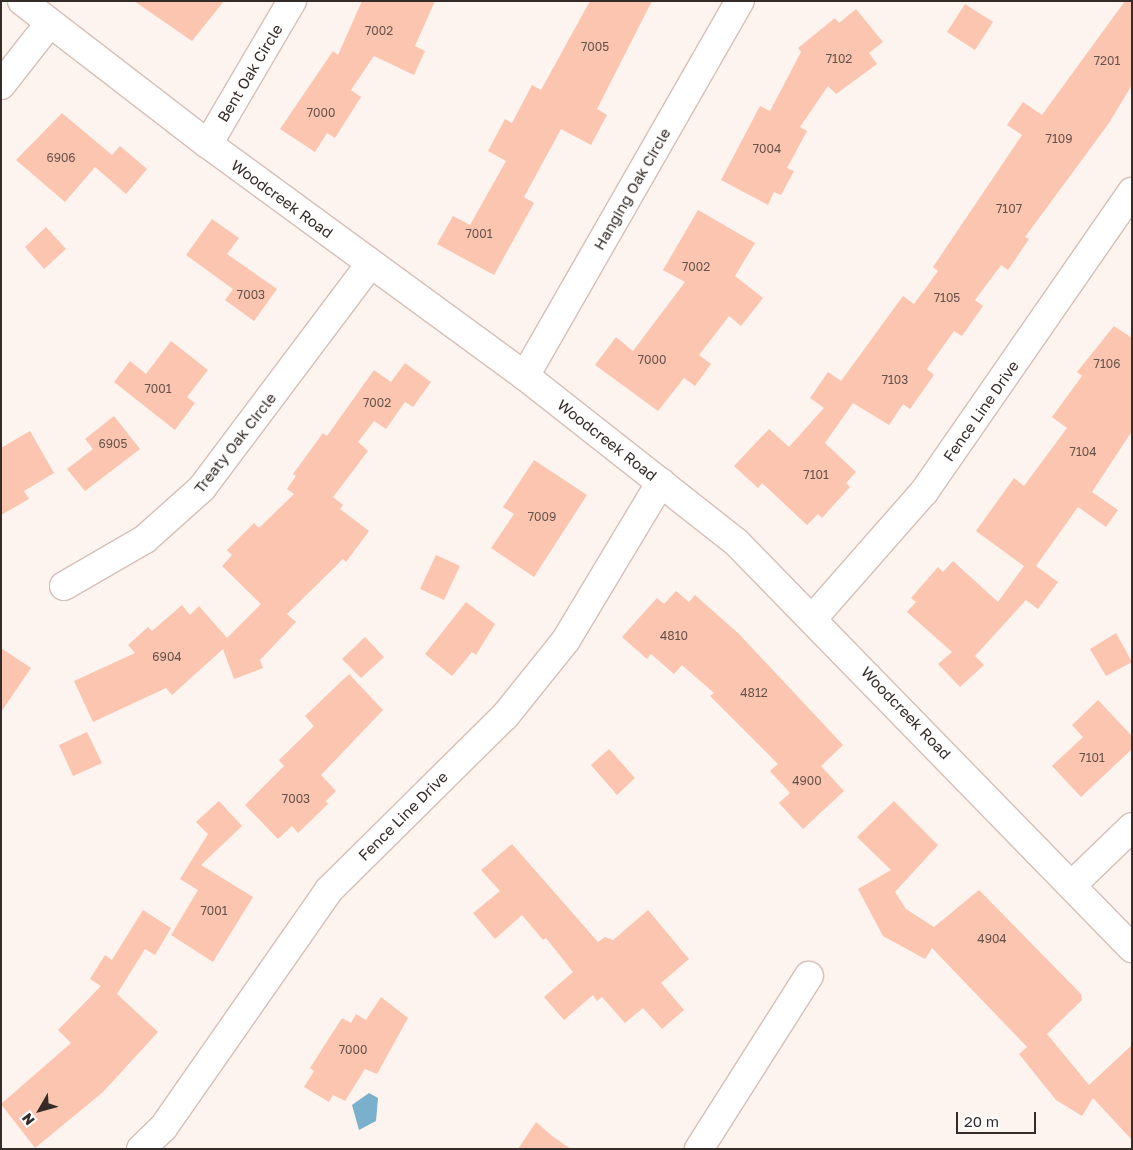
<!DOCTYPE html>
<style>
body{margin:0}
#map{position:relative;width:1133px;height:1150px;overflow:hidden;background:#fdf4f0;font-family:"Golos Text",sans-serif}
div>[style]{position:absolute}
.water>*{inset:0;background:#7bb0cc}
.building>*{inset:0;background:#fbc5af}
.roads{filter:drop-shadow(1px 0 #d6bfb6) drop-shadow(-1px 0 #d6bfb6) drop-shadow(0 1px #d6bfb6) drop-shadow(0 -1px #d6bfb6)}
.minor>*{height:28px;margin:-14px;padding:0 14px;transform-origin:14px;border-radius:14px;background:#fff}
span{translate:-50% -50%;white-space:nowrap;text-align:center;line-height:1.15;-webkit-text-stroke:4px #fff;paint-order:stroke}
.number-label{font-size:12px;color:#66524a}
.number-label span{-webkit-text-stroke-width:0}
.street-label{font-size:15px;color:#352c29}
.frame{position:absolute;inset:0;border:2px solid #352c29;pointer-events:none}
.north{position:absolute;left:15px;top:1085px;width:50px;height:50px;-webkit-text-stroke:4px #fff;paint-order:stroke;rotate:232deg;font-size:14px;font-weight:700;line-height:20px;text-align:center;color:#352c29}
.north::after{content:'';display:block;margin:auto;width:18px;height:22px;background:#352c29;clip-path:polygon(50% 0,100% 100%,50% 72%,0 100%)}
.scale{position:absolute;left:956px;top:1112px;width:80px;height:22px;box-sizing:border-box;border:2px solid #352c29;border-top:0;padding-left:6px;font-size:15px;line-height:18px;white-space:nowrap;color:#352c29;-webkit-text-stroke:4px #fff;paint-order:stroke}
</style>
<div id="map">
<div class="water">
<i style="clip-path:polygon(369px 1093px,378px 1098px,376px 1121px,359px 1130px,352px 1105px)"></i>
</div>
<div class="building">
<i style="clip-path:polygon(134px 1px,224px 1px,192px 41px)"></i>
<i style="clip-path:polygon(362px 1px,435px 1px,415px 46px,425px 51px,414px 75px,374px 56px,351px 90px,361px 97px,335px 138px,327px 133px,315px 152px,280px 129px,333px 51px,338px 55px)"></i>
<i style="clip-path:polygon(590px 1px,652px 1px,597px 109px,607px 115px,591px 145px,561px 129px,524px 197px,534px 203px,494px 275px,437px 244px,453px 216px,470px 225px,506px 161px,488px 151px,505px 119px,512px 123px,532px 85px,541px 90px)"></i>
<i style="clip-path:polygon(1125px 1px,1132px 1px,1132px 85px,1109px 123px,1025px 237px,1029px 239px,1008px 270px,1001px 265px,975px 300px,983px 306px,962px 336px,954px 331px,927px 369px,934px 375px,910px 409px,903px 404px,889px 425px,853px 403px,825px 443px,856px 472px,846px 483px,850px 487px,822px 518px,818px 514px,807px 525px,762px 483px,758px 488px,734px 466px,769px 429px,789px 447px,824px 408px,810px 398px,828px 372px,841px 381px,903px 296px,914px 304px,938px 271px,933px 267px,1022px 135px,1007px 125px,1023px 102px,1042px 115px)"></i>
<i style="clip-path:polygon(965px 4px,993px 22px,975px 50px,947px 32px)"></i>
<i style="clip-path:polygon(856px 9px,883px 42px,869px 53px,877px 64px,836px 94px,828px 86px,800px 127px,807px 131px,787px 168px,794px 171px,781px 195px,774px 192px,768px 205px,721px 180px,760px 106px,770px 111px,801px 52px,798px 48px,835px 18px,839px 23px)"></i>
<i style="clip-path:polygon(62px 113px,112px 155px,120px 146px,147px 169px,126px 194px,95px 167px,65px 202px,16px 160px)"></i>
<i style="clip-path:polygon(698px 210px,755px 243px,735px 276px,763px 298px,741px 326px,729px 316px,699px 355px,711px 364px,695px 386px,684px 378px,658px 411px,595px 365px,616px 337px,633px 351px,685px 282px,663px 270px)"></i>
<i style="clip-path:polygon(212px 219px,239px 238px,227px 254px,277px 289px,254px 321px,225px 300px,233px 289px,186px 255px)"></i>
<i style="clip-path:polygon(46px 227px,66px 249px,44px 269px,25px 247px)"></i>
<i style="clip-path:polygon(1114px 326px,1132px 338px,1132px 431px,1092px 492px,1118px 510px,1106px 527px,1078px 507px,1036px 566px,1058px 582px,1038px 609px,1026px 600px,975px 656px,984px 665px,960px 687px,938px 664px,952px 652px,907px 612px,916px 602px,911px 598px,938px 567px,943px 572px,953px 561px,998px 602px,1024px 566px,976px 531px,1014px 478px,1024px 486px,1067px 428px,1052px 417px,1082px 376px,1077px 372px)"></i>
<i style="clip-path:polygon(171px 341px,208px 370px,187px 397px,195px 403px,175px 430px,114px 382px,130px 361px,146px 374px)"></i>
<i style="clip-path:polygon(405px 363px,431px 382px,413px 407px,405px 402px,386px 429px,374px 421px,358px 442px,368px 451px,333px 497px,343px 505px,340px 509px,369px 531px,346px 562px,343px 559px,287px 614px,296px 622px,260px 660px,263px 668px,234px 679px,223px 649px,172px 695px,166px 688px,93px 722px,74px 681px,135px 653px,128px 645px,148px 627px,152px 631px,182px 605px,190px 615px,199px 606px,227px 638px,261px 604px,222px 566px,232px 555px,227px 550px,254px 523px,259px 528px,294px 494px,287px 489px,296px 476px,293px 474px,323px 433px,327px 436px,374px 370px,391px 382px)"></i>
<i style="clip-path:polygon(114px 416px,140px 449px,85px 491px,67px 469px,93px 449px,85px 439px)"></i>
<i style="clip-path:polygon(30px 431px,54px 473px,24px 491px,29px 499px,1px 515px,1px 448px)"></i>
<i style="clip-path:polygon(534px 460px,587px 495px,534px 577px,491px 548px,514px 514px,503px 507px)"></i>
<i style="clip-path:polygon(436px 555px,460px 566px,444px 600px,420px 589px)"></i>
<i style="clip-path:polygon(676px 591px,689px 602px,695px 595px,739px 634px,843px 745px,821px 766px,844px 791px,803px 829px,779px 803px,790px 793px,770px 771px,778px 764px,710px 696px,714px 693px,682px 665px,674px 674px,651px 654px,647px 659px,622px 637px,657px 598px,664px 604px)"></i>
<i style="clip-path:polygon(466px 602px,495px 624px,476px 655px,472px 652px,452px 676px,425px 654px)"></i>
<i style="clip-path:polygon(1116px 633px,1132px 662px,1106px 676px,1090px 649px)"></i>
<i style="clip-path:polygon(365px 637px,384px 657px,361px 678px,342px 659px)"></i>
<i style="clip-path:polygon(1px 648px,31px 668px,1px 712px)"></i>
<i style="clip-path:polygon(349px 674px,383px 710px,321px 775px,336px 791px,326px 801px,328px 804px,298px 833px,292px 826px,278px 839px,245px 805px,284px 766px,279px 760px,314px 726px,305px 716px)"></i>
<i style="clip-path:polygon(1098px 700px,1132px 736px,1132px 749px,1081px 797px,1052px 766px,1083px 737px,1072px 725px)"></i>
<i style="clip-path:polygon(87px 732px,102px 763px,73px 776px,59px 745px)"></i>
<i style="clip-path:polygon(609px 749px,635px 778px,617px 795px,591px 765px)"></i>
<i style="clip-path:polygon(219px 801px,242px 826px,201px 865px,253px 897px,213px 962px,171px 935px,198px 890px,180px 879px,208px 834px,196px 822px)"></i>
<i style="clip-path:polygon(894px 801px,938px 845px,895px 892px,906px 909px,934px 927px,979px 890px,1081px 994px,1082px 1000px,1047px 1034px,1089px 1085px,1132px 1045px,1132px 1140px,1093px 1098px,1082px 1116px,1056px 1100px,1019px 1054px,1027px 1047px,932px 948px,925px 959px,883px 936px,858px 889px,891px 870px,857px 837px)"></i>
<i style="clip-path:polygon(512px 844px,598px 942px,605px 937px,613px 940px,648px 910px,689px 959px,661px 983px,684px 1010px,662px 1029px,643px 1008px,625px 1023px,602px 997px,597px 1001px,593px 995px,564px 1020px,544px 997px,573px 972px,546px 938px,543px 940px,522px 915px,495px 939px,473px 913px,500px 891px,481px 870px)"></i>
<i style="clip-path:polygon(143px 910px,171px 928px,155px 955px,145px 949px,117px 994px,158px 1032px,103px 1092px,35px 1148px,1px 1104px,71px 1043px,58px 1030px,101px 986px,90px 979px,105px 955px,112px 960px)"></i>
<i style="clip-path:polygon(381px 997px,408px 1018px,377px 1074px,365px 1069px,345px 1101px,333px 1095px,329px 1102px,304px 1087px,314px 1071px,310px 1068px,342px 1018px,351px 1023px,356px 1014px,366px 1020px)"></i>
<i style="clip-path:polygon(536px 1122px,552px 1136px,571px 1149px,518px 1149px)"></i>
</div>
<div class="roads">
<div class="minor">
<i style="left:22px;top:1px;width:235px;rotate:37.6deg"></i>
<i style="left:208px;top:144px;width:393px;rotate:36.2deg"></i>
<i style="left:525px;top:376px;width:270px;rotate:38.2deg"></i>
<i style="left:737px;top:543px;width:566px;rotate:45.72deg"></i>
<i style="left:1px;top:85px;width:78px;rotate:-51.8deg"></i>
<i style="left:208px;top:144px;width:166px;rotate:-59.6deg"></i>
<i style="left:525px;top:376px;width:432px;rotate:-60.2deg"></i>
<i style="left:64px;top:586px;width:94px;rotate:-30.1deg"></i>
<i style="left:145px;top:539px;width:76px;rotate:-41.8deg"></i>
<i style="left:202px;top:488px;width:280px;rotate:-53.1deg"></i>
<i style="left:814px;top:617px;width:167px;rotate:-48.7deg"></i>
<i style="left:924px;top:492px;width:365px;rotate:-55.3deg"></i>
<i style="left:1072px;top:885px;width:83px;rotate:-44deg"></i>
<i style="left:141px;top:1149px;width:30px;rotate:-44deg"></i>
<i style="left:163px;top:1128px;width:290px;rotate:-55.1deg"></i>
<i style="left:329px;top:890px;width:247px;rotate:-44.7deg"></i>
<i style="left:505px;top:716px;width:97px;rotate:-51.2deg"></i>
<i style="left:566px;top:640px;width:184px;rotate:-59deg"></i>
<i style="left:699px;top:1149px;width:205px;rotate:-57.6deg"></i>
</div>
</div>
<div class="number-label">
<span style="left:379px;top:31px">7002</span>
<span style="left:595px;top:47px">7005</span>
<span style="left:839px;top:59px">7102</span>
<span style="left:1107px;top:61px">7201</span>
<span style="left:321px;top:113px">7000</span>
<span style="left:1059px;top:139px">7109</span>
<span style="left:767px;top:149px">7004</span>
<span style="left:61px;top:158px">6906</span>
<span style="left:1009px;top:209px">7107</span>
<span style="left:479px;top:234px">7001</span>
<span style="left:696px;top:267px">7002</span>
<span style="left:251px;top:295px">7003</span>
<span style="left:947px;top:298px">7105</span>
<span style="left:652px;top:360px">7000</span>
<span style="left:1107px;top:364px">7106</span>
<span style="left:895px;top:380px">7103</span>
<span style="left:158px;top:389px">7001</span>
<span style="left:377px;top:403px">7002</span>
<span style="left:113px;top:444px">6905</span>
<span style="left:1083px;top:452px">7104</span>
<span style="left:816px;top:475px">7101</span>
<span style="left:542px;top:517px">7009</span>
<span style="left:674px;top:636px">4810</span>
<span style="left:167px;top:657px">6904</span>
<span style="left:754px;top:693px">4812</span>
<span style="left:1092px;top:758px">7101</span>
<span style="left:807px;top:781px">4900</span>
<span style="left:296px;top:799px">7003</span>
<span style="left:214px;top:911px">7001</span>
<span style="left:992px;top:939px">4904</span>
<span style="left:353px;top:1050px">7000</span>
</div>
<div class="street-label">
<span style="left:250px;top:73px;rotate:-59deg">Bent Oak Circle</span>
<span style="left:632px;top:189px;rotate:-60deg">Hanging Oak Circle</span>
<span style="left:282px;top:199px;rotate:36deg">Woodcreek Road</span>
<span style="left:981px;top:411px;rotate:-55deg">Fence Line Drive</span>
<span style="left:607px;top:440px;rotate:38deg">Woodcreek Road</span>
<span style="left:235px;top:443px;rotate:-52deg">Treaty Oak Circle</span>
<span style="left:906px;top:713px;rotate:46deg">Woodcreek Road</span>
<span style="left:403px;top:816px;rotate:-45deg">Fence Line Drive</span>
</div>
<div class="frame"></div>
<div class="north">N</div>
<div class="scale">20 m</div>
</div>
